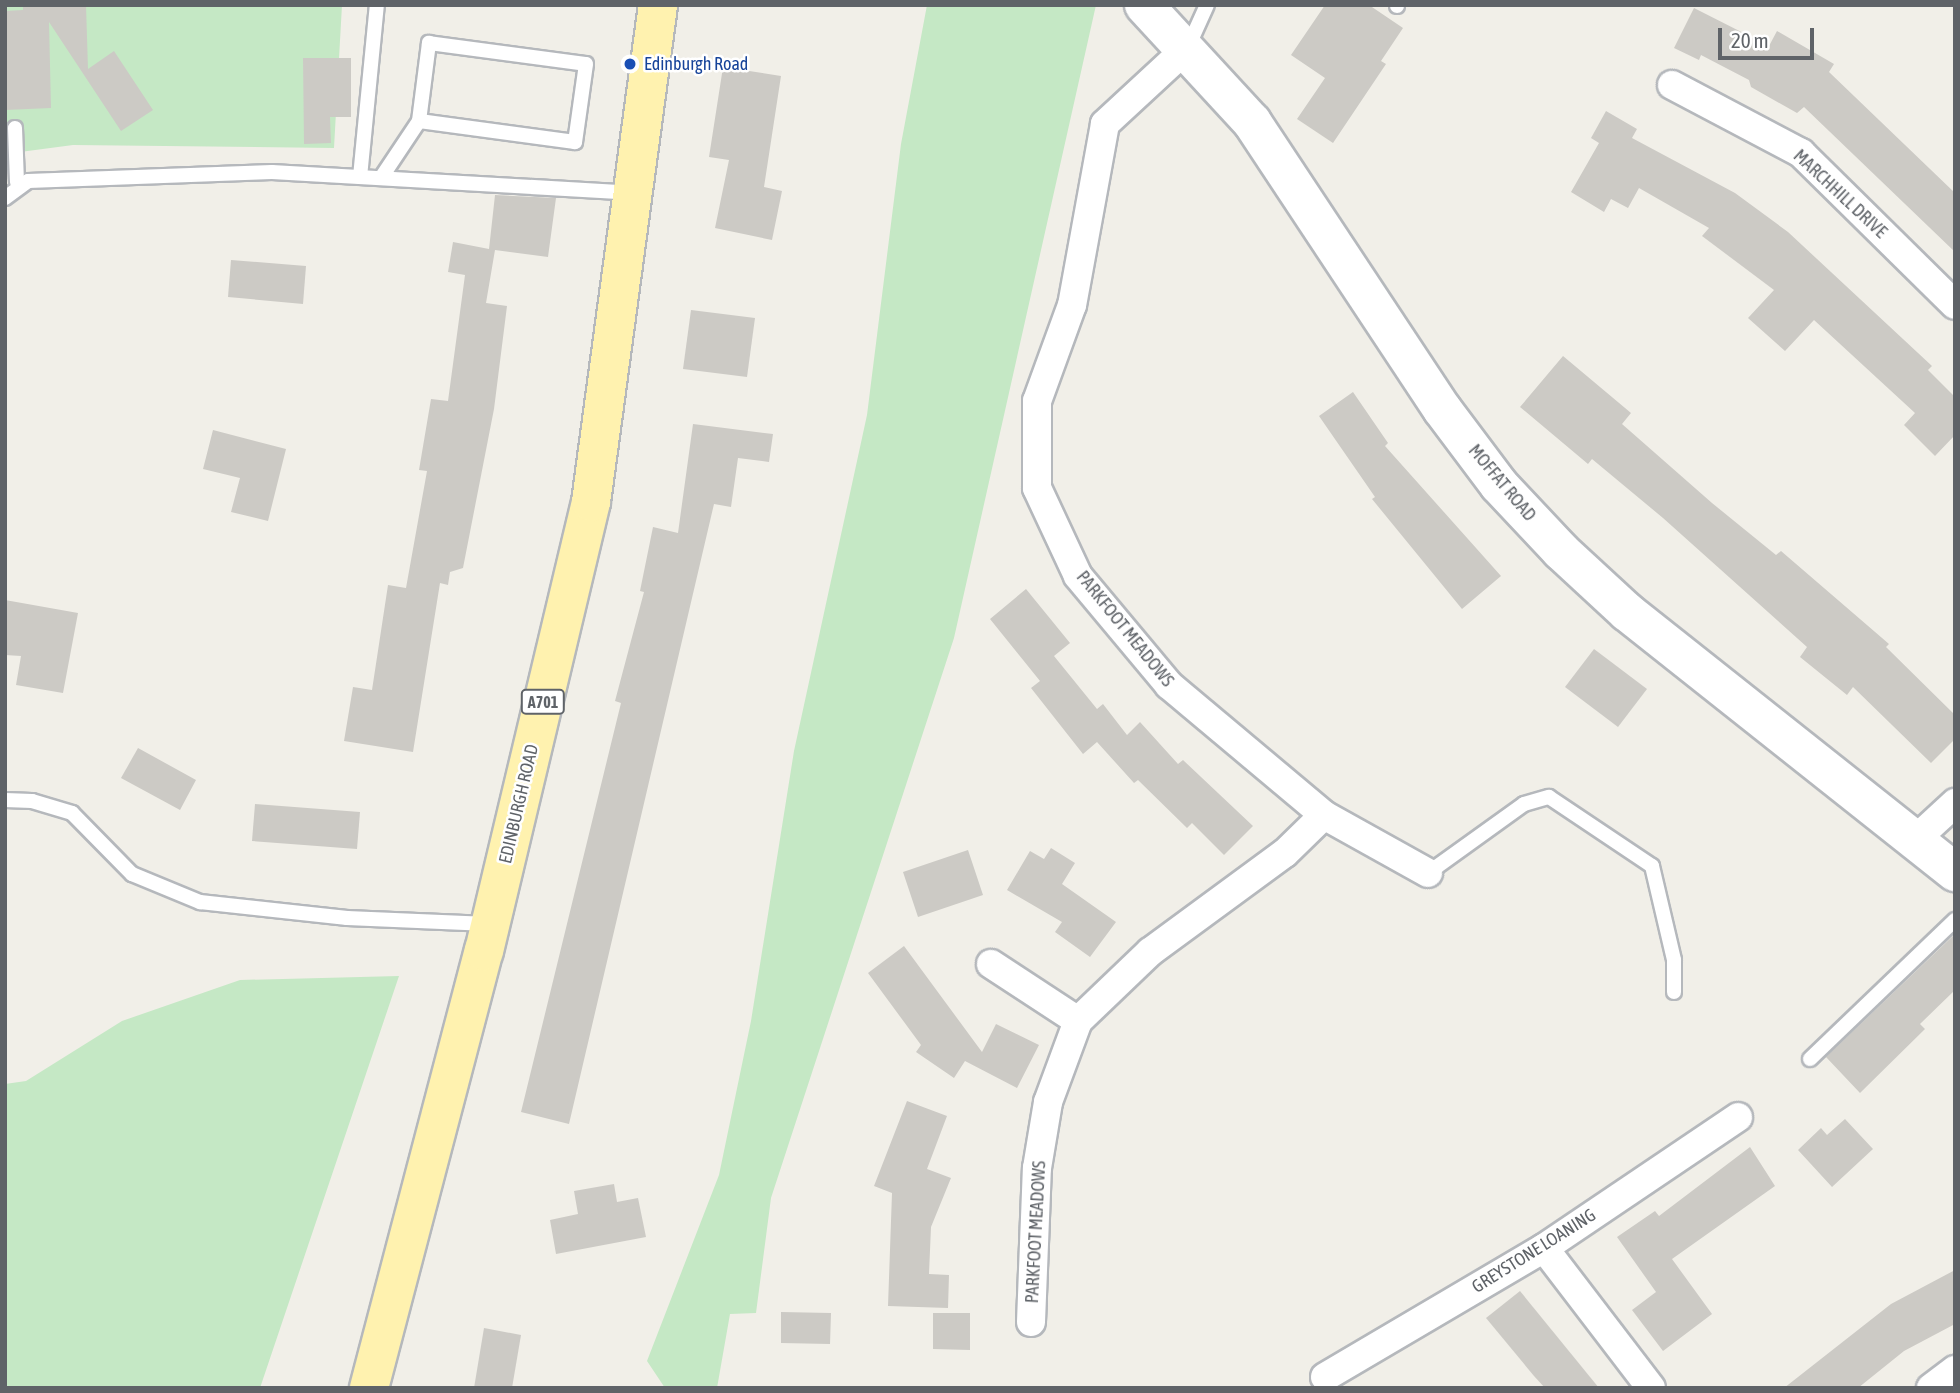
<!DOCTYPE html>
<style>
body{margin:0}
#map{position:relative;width:1960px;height:1393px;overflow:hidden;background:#f1efe8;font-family:"Asap Condensed",sans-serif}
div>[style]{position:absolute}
.green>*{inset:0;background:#c5e8c5}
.building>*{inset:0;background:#cccac5}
.roads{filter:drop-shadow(2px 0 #b5b8bc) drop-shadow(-2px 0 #b5b8bc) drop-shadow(0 2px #b5b8bc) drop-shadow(0 -2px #b5b8bc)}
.lane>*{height:14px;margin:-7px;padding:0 7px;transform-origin:7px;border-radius:7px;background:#fff}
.street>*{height:28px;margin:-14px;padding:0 14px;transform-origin:14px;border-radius:14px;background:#fff}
.secondary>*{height:38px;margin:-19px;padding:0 19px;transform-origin:19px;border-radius:19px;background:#fff}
.primary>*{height:38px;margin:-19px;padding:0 19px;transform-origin:19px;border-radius:19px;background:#fff2af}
.dots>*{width:19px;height:19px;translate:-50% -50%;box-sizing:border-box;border:4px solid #fff;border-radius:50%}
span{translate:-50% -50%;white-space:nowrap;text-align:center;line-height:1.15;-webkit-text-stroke:5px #fff;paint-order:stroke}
.shield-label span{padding:2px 5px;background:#fff;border:2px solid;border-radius:5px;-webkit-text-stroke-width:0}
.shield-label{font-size:16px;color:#5f6368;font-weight:700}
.transit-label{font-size:18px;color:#164399}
.left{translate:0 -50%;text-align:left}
.street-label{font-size:18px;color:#5f6368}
.frame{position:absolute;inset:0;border:7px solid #5f6368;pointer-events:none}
.scale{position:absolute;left:1718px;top:28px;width:96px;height:32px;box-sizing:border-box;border:4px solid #5f6368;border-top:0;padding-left:9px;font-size:21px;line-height:24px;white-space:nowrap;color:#5f6368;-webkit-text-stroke:5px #fff;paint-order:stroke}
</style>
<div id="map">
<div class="green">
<i style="clip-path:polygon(5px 5px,342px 5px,334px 148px,73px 145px,5px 154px)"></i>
<i style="clip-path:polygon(927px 5px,1096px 5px,954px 638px,771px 1198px,756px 1313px,730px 1314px,717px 1388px,665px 1388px,647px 1361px,719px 1175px,751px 1021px,794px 751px,867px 415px,901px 144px)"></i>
<i style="clip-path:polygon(399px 976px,260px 1388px,5px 1388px,5px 1084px,26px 1081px,122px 1021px,240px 980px)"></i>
</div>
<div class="building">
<i style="clip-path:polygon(23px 5px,86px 5px,88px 69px,114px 51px,153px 110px,121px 131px,49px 22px,51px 108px,5px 110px,5px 11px,23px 10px)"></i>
<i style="clip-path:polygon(1325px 5px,1369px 5px,1403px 28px,1381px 61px,1386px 64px,1333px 143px,1297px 119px,1325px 78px,1291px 55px)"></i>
<i style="clip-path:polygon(1694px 8px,1769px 46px,1777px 31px,1834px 64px,1829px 72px,1955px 193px,1955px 252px,1804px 107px,1797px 113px,1751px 87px,1749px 80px,1701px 55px,1699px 60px,1674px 48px)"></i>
<i style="clip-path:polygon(303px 58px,351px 58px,351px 117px,330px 117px,331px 143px,304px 144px)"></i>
<i style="clip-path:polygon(723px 67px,781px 76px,764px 187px,782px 191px,772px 240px,715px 228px,729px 160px,709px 157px)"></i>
<i style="clip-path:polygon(1606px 111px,1637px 129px,1632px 138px,1735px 193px,1788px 232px,1932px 366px,1928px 370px,1955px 397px,1955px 435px,1935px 456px,1904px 425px,1915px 413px,1814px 320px,1785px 351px,1748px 318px,1774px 290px,1702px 236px,1709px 228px,1639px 188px,1628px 208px,1611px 199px,1604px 212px,1571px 192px,1599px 143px,1591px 138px)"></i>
<i style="clip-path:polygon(495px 195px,556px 198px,548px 257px,495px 250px,486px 303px,507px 306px,494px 409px,463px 568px,450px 572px,448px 585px,440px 583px,413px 752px,344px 741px,353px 687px,372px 690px,388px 585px,406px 588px,427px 471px,419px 470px,431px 399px,448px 401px,465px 275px,448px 272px,453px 242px,489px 249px)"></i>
<i style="clip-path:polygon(231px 260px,306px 266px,303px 304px,228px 297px)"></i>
<i style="clip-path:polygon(691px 310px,755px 318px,747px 377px,683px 369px)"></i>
<i style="clip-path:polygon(1563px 356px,1631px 413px,1622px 424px,1712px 503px,1776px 555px,1781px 551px,1889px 644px,1886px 647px,1955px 715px,1955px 739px,1931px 763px,1853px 687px,1847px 695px,1800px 657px,1807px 647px,1663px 518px,1592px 459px,1588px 464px,1520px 407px)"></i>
<i style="clip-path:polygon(1353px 392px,1388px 443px,1385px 446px,1501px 576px,1462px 609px,1372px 499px,1375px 497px,1319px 416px)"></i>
<i style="clip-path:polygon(693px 424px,773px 434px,769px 462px,738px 458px,731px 507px,714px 504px,569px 1124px,521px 1112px,621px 703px,615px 701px,644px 592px,640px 591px,653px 527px,678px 533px)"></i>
<i style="clip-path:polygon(213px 430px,286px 449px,268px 521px,231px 512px,240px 478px,203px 469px)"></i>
<i style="clip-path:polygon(1026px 589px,1070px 643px,1054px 656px,1097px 709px,1103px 704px,1127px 735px,1140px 722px,1178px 764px,1183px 760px,1253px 826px,1224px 855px,1192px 823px,1187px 828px,1138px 780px,1134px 783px,1097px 742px,1083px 754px,1031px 688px,1040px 681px,990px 619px)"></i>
<i style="clip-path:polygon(5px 600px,78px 613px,63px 693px,16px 685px,21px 656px,5px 655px)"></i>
<i style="clip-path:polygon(1594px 649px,1647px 689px,1618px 727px,1565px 687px)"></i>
<i style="clip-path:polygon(138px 748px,196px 780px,180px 810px,121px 778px)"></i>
<i style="clip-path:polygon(255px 804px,360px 812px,357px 849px,252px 841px)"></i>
<i style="clip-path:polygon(1051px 848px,1075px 863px,1062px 884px,1116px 922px,1090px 957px,1055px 932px,1062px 922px,1007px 890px,1030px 851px,1044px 859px)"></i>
<i style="clip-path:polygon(968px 850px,983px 895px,918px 917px,903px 872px)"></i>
<i style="clip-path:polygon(1955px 934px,1955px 990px,1920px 1024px,1925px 1029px,1860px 1093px,1826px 1057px)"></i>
<i style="clip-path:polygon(904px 946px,982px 1052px,996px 1024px,1039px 1045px,1017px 1088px,965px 1061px,954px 1078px,916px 1052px,921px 1045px,868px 973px)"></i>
<i style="clip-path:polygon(907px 1101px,947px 1116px,927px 1169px,951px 1178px,931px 1227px,929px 1274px,949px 1275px,948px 1308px,888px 1306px,892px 1193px,874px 1186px)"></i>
<i style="clip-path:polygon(1845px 1119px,1873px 1149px,1832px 1187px,1798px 1150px,1821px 1128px,1827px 1135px)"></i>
<i style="clip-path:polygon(1750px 1147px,1775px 1186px,1672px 1259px,1712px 1314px,1663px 1351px,1632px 1310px,1656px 1292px,1617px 1237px,1655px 1211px,1659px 1216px)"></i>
<i style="clip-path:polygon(614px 1184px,617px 1202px,638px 1198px,646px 1237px,556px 1254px,550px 1220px,578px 1214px,574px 1191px)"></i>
<i style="clip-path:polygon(1955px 1270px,1955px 1324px,1904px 1351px,1858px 1388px,1784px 1388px,1891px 1304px)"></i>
<i style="clip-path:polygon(1520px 1291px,1599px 1388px,1545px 1388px,1534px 1376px,1486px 1318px)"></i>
<i style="clip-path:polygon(781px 1312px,831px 1313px,830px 1344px,781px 1343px)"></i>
<i style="clip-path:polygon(933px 1313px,970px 1313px,970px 1350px,933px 1349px)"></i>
<i style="clip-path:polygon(484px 1328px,521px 1335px,512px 1388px,474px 1388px)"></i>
</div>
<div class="roads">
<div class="lane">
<i style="left:1397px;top:6px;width:1px;rotate:-90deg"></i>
<i style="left:429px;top:43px;width:158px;rotate:7.6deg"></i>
<i style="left:586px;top:64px;width:79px;rotate:98deg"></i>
<i style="left:575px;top:142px;width:157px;rotate:-172.3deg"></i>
<i style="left:419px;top:121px;width:79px;rotate:-82.7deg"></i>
<i style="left:1188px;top:47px;width:46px;rotate:-65.7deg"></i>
<i style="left:15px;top:128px;width:54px;rotate:87.9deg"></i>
<i style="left:360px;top:177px;width:173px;rotate:-84.4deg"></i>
<i style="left:381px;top:178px;width:69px;rotate:-56.3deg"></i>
<i style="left:5px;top:198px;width:29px;rotate:-36deg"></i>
<i style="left:28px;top:181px;width:244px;rotate:-2.1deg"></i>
<i style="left:272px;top:172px;width:360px;rotate:3.3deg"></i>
<i style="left:5px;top:800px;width:27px;rotate:2deg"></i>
<i style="left:32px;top:801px;width:42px;rotate:16.7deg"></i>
<i style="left:72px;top:813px;width:86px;rotate:45.5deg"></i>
<i style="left:132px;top:874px;width:74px;rotate:22.4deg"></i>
<i style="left:200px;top:902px;width:148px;rotate:6.2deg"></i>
<i style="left:347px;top:918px;width:142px;rotate:2.4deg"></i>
<i style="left:1428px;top:873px;width:118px;rotate:-35.7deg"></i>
<i style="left:1524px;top:804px;width:26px;rotate:-16deg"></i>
<i style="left:1549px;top:797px;width:124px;rotate:33.8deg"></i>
<i style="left:1652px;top:866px;width:97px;rotate:76.8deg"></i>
<i style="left:1674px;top:960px;width:32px;rotate:90deg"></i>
<i style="left:1810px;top:1059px;width:201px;rotate:-43.8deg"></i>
</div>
<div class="street">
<i style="left:1187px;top:48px;width:112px;rotate:137.2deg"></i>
<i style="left:1105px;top:124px;width:184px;rotate:100.3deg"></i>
<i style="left:1072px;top:305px;width:102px;rotate:110deg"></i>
<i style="left:1037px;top:401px;width:87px;rotate:90deg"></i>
<i style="left:1037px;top:488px;width:97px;rotate:65deg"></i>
<i style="left:1078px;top:576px;width:142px;rotate:50.1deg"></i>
<i style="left:1169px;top:685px;width:202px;rotate:40deg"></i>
<i style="left:1324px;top:815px;width:119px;rotate:29.1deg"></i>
<i style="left:1672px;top:85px;width:146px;rotate:27.8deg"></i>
<i style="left:1801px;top:153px;width:216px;rotate:44.6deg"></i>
<i style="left:1917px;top:838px;width:52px;rotate:-42.6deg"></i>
<i style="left:991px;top:964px;width:104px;rotate:33.2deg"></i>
<i style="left:1544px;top:1248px;width:176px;rotate:52.6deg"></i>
<i style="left:1031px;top:1322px;width:154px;rotate:-87.8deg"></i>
<i style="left:1037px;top:1168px;width:67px;rotate:-80.5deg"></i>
<i style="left:1048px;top:1102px;width:86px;rotate:-69.7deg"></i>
<i style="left:1078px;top:1021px;width:100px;rotate:-43.8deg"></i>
<i style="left:1150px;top:952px;width:167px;rotate:-36.3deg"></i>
<i style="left:1285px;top:853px;width:54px;rotate:-44.3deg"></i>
<i style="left:1325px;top:1377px;width:254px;rotate:-30.5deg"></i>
<i style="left:1544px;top:1248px;width:234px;rotate:-34deg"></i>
<i style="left:1931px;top:1388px;width:30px;rotate:-37deg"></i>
</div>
<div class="secondary">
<i style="left:1144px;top:5px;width:159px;rotate:47.3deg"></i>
<i style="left:1252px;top:122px;width:344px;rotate:56.5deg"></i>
<i style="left:1442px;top:409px;width:95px;rotate:53.1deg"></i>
<i style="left:1499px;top:485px;width:91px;rotate:46.8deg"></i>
<i style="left:1561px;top:551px;width:90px;rotate:42.7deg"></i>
<i style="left:1627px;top:612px;width:419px;rotate:38.4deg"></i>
</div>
<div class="primary">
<i style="left:369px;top:1388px;width:452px;rotate:-75.3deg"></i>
<i style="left:484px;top:951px;width:462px;rotate:-76.6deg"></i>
<i style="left:591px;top:502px;width:501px;rotate:-82.32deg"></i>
</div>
</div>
<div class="dots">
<i style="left:630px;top:64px;background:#1a4fb4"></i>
</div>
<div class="shield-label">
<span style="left:543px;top:702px">A701</span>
</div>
<div class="transit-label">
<span class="left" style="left:644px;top:64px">Edinburgh Road</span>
</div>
<div class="street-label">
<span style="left:1840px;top:194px;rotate:43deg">MARCHHILL DRIVE</span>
<span style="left:1502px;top:483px;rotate:50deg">MOFFAT ROAD</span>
<span style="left:1125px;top:629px;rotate:51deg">PARKFOOT MEADOWS</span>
<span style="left:519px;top:804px;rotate:-77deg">EDINBURGH ROAD</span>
<span style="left:1036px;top:1232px;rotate:-87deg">PARKFOOT MEADOWS</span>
<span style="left:1534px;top:1251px;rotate:-32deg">GREYSTONE LOANING</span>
</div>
<div class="frame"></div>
<div class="scale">20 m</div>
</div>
